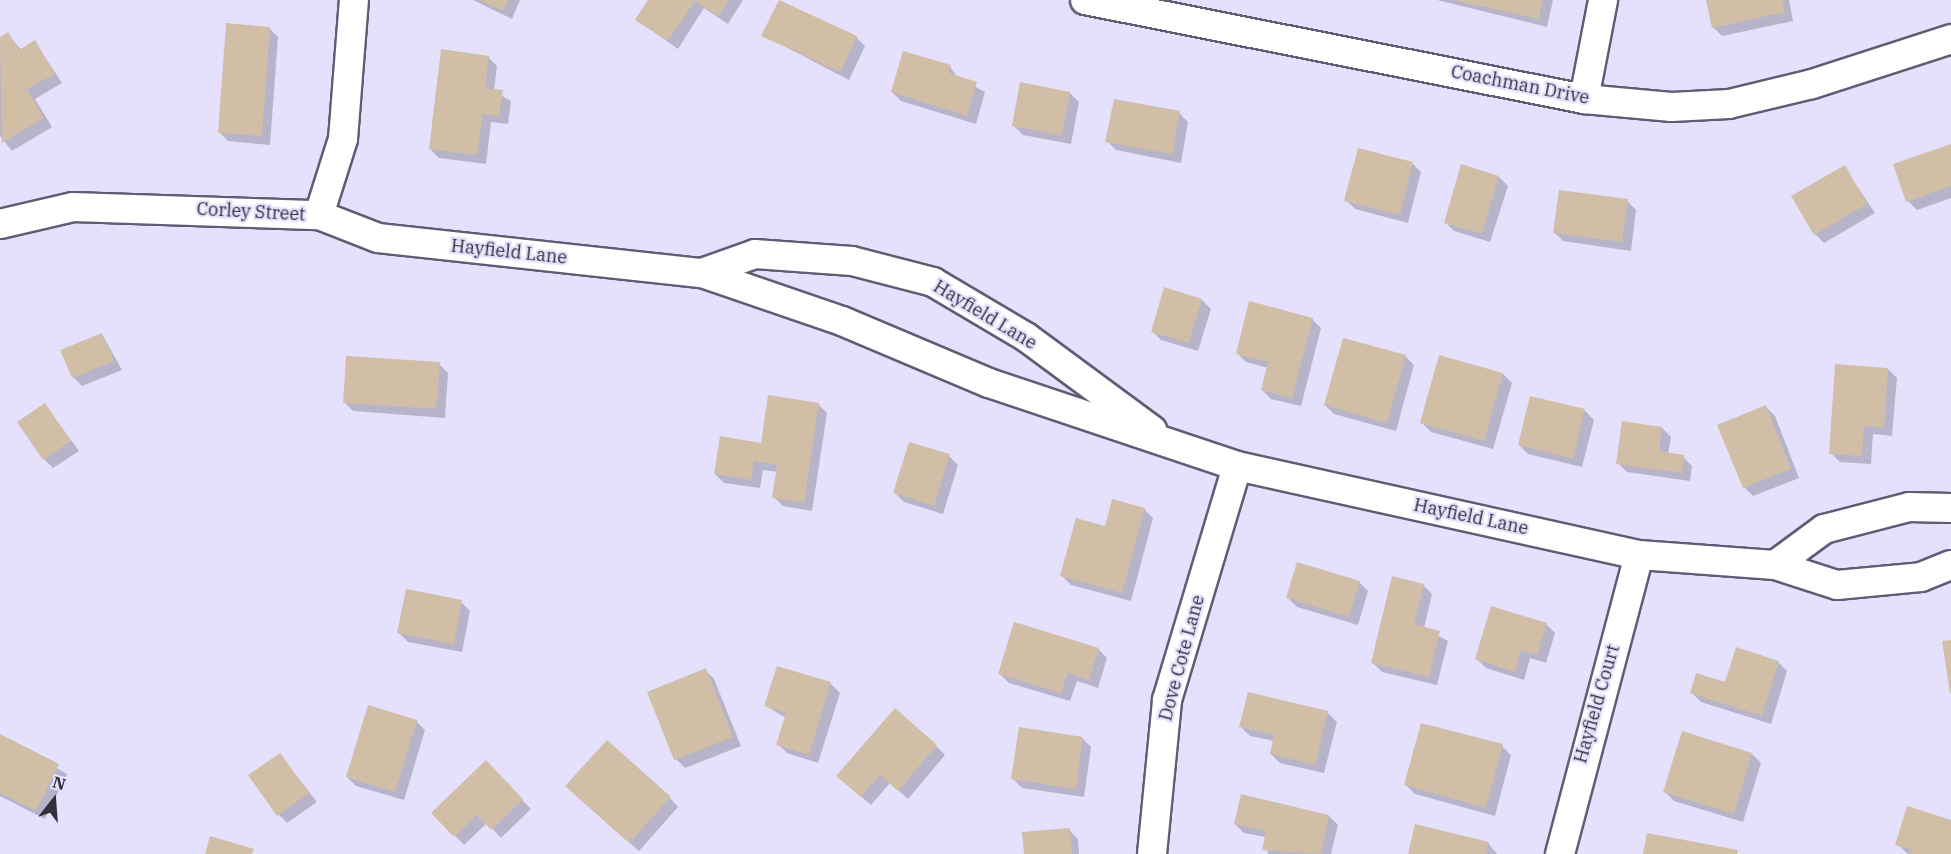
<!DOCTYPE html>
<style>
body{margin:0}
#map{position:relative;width:1951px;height:854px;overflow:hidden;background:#e5e1fd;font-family:"IBM Plex Serif",serif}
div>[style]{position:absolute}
.shadow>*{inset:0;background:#0003}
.building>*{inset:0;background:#d0bea6}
.roads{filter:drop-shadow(2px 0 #615c74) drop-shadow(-2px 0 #615c74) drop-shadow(0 2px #615c74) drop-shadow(0 -2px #615c74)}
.street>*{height:28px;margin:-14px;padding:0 14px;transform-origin:14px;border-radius:14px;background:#fff}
span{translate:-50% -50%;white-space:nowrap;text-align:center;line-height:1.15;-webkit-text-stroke:4.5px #e5e1fd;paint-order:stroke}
.street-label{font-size:18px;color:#312f3a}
.north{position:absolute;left:24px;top:770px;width:60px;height:60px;-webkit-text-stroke:4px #e5e1fd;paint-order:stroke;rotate:17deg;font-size:16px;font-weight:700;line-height:24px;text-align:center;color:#312f3a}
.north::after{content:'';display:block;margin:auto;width:21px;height:27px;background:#312f3a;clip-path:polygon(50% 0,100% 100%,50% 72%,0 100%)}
</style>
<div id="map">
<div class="shadow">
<i style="clip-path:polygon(473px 0,520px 0,512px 19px)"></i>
<i style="clip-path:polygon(650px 0,743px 0,728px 24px,704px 8px,678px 49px,637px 20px)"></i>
<i style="clip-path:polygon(1437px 0,1553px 0,1547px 27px)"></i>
<i style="clip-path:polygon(1707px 0,1789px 0,1793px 21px,1722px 36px,1713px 27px)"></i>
<i style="clip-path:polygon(269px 28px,278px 37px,270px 145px,228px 141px,219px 132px)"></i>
<i style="clip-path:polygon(8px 34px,21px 50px,35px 42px,62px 83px,35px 99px,52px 127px,12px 151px,0 136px,0 39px)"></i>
<i style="clip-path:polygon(763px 35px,856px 37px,865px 46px,849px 80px)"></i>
<i style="clip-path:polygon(488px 57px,497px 66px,494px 91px,511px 101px,508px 124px,491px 122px,486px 164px,439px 158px,430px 149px)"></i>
<i style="clip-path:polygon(950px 67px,958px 78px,985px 92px,976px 124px,901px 101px,892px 92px)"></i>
<i style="clip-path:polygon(1070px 93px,1079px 102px,1071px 144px,1023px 135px,1014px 126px)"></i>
<i style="clip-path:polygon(1179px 113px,1188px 122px,1181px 163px,1116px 150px,1107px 141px)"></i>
<i style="clip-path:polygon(1951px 145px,1951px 198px,1917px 210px,1908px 201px)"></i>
<i style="clip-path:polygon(1412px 163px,1421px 172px,1408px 223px,1355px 209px,1346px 200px)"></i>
<i style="clip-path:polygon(1462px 166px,1499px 177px,1508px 186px,1490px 242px,1454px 231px,1445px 222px)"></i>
<i style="clip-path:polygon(1844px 167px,1875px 213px,1824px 243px,1815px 234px)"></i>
<i style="clip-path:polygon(1627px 201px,1636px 210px,1631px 251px,1563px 241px,1554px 232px)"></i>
<i style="clip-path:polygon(1202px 300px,1211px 309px,1198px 351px,1161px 340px,1152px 331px)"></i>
<i style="clip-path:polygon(1312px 319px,1321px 328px,1301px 406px,1271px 399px,1262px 390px,1268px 368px,1246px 362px,1237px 353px)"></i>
<i style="clip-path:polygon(102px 334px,122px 370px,82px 386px,73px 377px)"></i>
<i style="clip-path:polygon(1405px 356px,1414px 365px,1396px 431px,1334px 414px,1325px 405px)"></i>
<i style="clip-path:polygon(439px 364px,448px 373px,445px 418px,353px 411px,344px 402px)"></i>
<i style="clip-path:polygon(1888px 369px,1897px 378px,1892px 436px,1873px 434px,1871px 464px,1840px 462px,1831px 453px)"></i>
<i style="clip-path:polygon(1503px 374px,1512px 383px,1493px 449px,1431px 432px,1422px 423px)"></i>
<i style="clip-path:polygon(1531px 397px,1585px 411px,1594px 420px,1582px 467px,1528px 454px,1519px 445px)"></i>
<i style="clip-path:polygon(818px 404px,827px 413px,812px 511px,783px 506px,774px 497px,778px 472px,763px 470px,760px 488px,724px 483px,715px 474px)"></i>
<i style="clip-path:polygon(45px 405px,79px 451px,53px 468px,44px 459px)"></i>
<i style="clip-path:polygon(1766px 407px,1775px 416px,1799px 478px,1753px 496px,1744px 487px)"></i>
<i style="clip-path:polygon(1662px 428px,1671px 437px,1668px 454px,1683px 457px,1692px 466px,1690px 481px,1627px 472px,1618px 463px)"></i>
<i style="clip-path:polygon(949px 456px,958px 465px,943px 514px,904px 502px,895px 493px)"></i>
<i style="clip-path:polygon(1144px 509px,1153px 518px,1131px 601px,1071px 585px,1062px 576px,1106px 528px)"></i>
<i style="clip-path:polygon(1359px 582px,1368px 591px,1358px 625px,1297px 607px,1288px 598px)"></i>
<i style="clip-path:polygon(1423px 585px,1432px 594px,1424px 628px,1448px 641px,1437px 685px,1382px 672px,1373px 663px)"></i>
<i style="clip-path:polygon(461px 602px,470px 611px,462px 652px,408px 642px,399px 633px)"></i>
<i style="clip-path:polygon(1546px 624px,1555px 633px,1546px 663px,1530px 658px,1524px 680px,1486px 668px,1477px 659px)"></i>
<i style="clip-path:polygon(1098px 649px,1107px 658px,1098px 688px,1077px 681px,1070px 701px,1009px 683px,1000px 674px)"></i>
<i style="clip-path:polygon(1778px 662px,1787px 671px,1771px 724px,1701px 702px,1692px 693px)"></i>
<i style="clip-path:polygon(778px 668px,831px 684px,840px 693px,818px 763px,787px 753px,778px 744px,786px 718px,766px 706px)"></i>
<i style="clip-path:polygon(705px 670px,714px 679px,741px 746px,685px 768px,676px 759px,649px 693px)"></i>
<i style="clip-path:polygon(1328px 713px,1337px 722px,1324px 773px,1280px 763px,1271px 754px,1274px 741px,1250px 736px,1241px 727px)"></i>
<i style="clip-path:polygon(416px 721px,425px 730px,404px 800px,356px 786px,347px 777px)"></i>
<i style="clip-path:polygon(0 736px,67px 774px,45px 819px,0 796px)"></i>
<i style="clip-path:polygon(1082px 738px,1091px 747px,1084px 797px,1022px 788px,1013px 779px)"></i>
<i style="clip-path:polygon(936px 746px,945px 755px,908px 799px,890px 783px,871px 805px,847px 785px)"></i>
<i style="clip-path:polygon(1502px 746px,1511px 755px,1495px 816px,1415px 794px,1406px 785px)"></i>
<i style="clip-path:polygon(1752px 754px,1761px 763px,1743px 822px,1674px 801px,1665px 792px)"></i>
<i style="clip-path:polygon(280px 755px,317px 802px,287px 823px,279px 815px)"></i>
<i style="clip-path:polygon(486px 763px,531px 809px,501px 838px,487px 823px,464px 845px,433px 813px)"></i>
<i style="clip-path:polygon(576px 795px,670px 798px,678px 807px,639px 851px)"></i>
<i style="clip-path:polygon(1329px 816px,1338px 825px,1331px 854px,1268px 854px,1266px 837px,1244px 833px,1235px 824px)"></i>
<i style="clip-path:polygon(1951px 821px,1951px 854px,1908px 854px,1897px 844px)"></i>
<i style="clip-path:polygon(1069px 830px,1078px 839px,1079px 854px,1025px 854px)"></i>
<i style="clip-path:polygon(1488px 843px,1497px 854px,1409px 854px)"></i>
</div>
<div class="building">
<i style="clip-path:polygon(479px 0,508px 0,503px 11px)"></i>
<i style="clip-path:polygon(648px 0,729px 0,718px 16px,695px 1px,668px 41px,635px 20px)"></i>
<i style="clip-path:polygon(779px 0,857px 36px,840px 72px,761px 36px)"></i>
<i style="clip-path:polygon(1453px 0,1542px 0,1539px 19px)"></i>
<i style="clip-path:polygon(1706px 0,1782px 0,1785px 12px,1712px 28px)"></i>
<i style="clip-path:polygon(226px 23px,270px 27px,262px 136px,218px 133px)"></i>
<i style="clip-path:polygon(8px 32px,19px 50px,35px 40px,55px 74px,27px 89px,44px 118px,2px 143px,0 37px)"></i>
<i style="clip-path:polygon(441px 49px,489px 56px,485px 88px,503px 90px,499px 116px,483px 114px,477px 155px,429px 149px)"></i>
<i style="clip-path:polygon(903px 51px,951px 65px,949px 73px,977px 82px,967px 116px,891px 92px)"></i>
<i style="clip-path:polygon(1020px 82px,1070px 92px,1062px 136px,1012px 126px)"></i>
<i style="clip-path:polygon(1114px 99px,1180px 111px,1172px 154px,1105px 142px)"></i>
<i style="clip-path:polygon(1951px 144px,1951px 186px,1906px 202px,1893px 164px)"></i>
<i style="clip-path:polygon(1358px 148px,1413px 162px,1400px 215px,1344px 201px)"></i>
<i style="clip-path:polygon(1461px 164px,1499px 176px,1482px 234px,1444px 223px)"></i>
<i style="clip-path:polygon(1845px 165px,1867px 204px,1814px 235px,1791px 196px)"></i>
<i style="clip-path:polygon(1559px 190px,1628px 199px,1622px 242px,1553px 233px)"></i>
<i style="clip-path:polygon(1164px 287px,1202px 299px,1189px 343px,1151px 332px)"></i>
<i style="clip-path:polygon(1249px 301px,1313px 318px,1292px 398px,1261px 390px,1268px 362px,1236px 354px)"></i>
<i style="clip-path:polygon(102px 333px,114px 361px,72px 378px,60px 350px)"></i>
<i style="clip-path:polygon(1343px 338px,1406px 355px,1387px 423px,1324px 405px)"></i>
<i style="clip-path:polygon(1439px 355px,1503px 373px,1484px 441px,1420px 423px)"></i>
<i style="clip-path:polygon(346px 356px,440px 362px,436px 409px,343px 403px)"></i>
<i style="clip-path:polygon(1835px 364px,1888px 368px,1884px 428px,1864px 426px,1862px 456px,1829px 454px)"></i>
<i style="clip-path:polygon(768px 395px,819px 403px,804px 503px,772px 498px,777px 465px,754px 461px,751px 480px,714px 474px,720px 436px,761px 443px)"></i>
<i style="clip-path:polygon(1530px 396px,1585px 409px,1573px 459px,1518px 445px)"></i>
<i style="clip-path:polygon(45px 403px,71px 441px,43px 460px,17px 422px)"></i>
<i style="clip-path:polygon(1766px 405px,1791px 469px,1743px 488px,1717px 425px)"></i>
<i style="clip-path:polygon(1622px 421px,1662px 427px,1659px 451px,1684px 455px,1682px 473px,1616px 464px)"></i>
<i style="clip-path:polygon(909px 442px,950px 454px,934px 506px,893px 493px)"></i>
<i style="clip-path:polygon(1112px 499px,1145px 508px,1122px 593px,1060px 576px,1076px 518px,1105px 526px)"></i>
<i style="clip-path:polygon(1297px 562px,1360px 581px,1349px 617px,1286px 598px)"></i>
<i style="clip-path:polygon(1392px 576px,1424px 584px,1414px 624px,1440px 631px,1429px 677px,1371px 663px)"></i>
<i style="clip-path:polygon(406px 589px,462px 600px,454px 644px,397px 633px)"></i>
<i style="clip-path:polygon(1491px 606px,1547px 623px,1537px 655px,1521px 650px,1515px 672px,1475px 659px)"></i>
<i style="clip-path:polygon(1014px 622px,1099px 648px,1089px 680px,1068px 673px,1061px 693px,998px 674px)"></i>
<i style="clip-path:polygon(1951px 640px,1951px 693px,1950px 693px,1942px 641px)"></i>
<i style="clip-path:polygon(1736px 647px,1779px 661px,1762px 716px,1690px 693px,1696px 673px,1725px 682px)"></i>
<i style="clip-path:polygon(777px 666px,831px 682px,809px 755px,776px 745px,786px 713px,764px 706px)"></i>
<i style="clip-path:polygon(706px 668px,733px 737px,674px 760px,647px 692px)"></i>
<i style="clip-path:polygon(1248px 692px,1328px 711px,1315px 765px,1270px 754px,1274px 735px,1239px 727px)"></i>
<i style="clip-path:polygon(368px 705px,417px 720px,395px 792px,346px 777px)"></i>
<i style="clip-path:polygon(895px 708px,937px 745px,898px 791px,880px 775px,861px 797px,836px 776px)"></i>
<i style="clip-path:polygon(1421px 723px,1503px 744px,1486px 808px,1404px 785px)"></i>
<i style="clip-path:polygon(1019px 727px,1083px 737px,1076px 789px,1011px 779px)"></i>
<i style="clip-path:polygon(1682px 731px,1752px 753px,1734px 814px,1663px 792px)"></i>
<i style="clip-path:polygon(0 734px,59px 764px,36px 811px,0 793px)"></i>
<i style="clip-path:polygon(607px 740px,671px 797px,629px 843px,565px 786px)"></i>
<i style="clip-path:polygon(280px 753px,309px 793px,277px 816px,248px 775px)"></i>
<i style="clip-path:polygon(486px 760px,523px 799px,491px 830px,477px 815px,454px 837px,431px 813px)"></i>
<i style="clip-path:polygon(1241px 794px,1329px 815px,1321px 854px,1262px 850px,1266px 831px,1234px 824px)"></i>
<i style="clip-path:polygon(1907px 806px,1951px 820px,1951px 854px,1909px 854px,1910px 849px,1895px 845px)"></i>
<i style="clip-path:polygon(1415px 824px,1489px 842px,1486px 854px,1408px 854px)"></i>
<i style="clip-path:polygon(1070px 828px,1072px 854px,1024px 854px,1022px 832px)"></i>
<i style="clip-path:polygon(1647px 833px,1738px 850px,1737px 854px,1643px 854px)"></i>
<i style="clip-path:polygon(210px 836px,254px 849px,252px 854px,205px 854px)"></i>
</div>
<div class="roads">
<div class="street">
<i style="left:1085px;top:0;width:509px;rotate:11.22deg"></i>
<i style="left:1584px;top:99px;width:88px;rotate:5.2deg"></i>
<i style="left:1672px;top:107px;width:57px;rotate:-3deg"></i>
<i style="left:1729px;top:104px;width:85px;rotate:-13.5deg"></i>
<i style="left:1812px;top:84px;width:146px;rotate:-17.9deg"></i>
<i style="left:1584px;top:99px;width:101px;rotate:-79.1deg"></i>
<i style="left:319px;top:215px;width:63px;rotate:21.3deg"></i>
<i style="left:378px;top:238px;width:326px;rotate:6.2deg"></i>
<i style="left:702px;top:273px;width:148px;rotate:18.9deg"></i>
<i style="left:842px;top:321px;width:160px;rotate:22.9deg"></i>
<i style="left:989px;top:383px;width:262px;rotate:18.5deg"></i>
<i style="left:1237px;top:466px;width:412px;rotate:12.5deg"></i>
<i style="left:1639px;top:555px;width:136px;rotate:4.2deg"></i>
<i style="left:1775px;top:565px;width:65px;rotate:17.9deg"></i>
<i style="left:1837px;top:585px;width:84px;rotate:-5.4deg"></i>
<i style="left:1921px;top:577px;width:32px;rotate:-22deg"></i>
<i style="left:0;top:224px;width:75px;rotate:-13.1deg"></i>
<i style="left:73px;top:207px;width:246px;rotate:1.9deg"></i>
<i style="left:319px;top:215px;width:80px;rotate:-72.5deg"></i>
<i style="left:343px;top:139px;width:139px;rotate:-85.5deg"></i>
<i style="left:702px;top:273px;width:56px;rotate:-19.7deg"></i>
<i style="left:755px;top:254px;width:97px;rotate:4.1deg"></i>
<i style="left:852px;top:261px;width:84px;rotate:14.5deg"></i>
<i style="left:933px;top:282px;width:108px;rotate:30.6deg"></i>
<i style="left:1026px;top:337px;width:157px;rotate:36.4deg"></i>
<i style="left:1775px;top:565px;width:61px;rotate:-36.3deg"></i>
<i style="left:1824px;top:529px;width:88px;rotate:-14.5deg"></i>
<i style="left:1909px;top:507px;width:42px;rotate:1.4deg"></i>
<i style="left:1152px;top:854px;width:155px;rotate:-84.4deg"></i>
<i style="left:1167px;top:700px;width:244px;rotate:-73.3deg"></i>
<i style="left:1560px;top:854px;width:309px;rotate:-75.2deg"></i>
</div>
</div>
<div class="street-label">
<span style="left:1520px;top:85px;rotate:11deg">Coachman Drive</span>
<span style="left:251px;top:212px;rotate:3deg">Corley Street</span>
<span style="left:509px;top:252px;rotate:6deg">Hayfield Lane</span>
<span style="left:985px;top:315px;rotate:31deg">Hayfield Lane</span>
<span style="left:1471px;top:517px;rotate:12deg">Hayfield Lane</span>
<span style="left:1182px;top:658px;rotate:-75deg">Dove Cote Lane</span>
<span style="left:1597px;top:704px;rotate:-74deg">Hayfield Court</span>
</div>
<div class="north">N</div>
</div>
